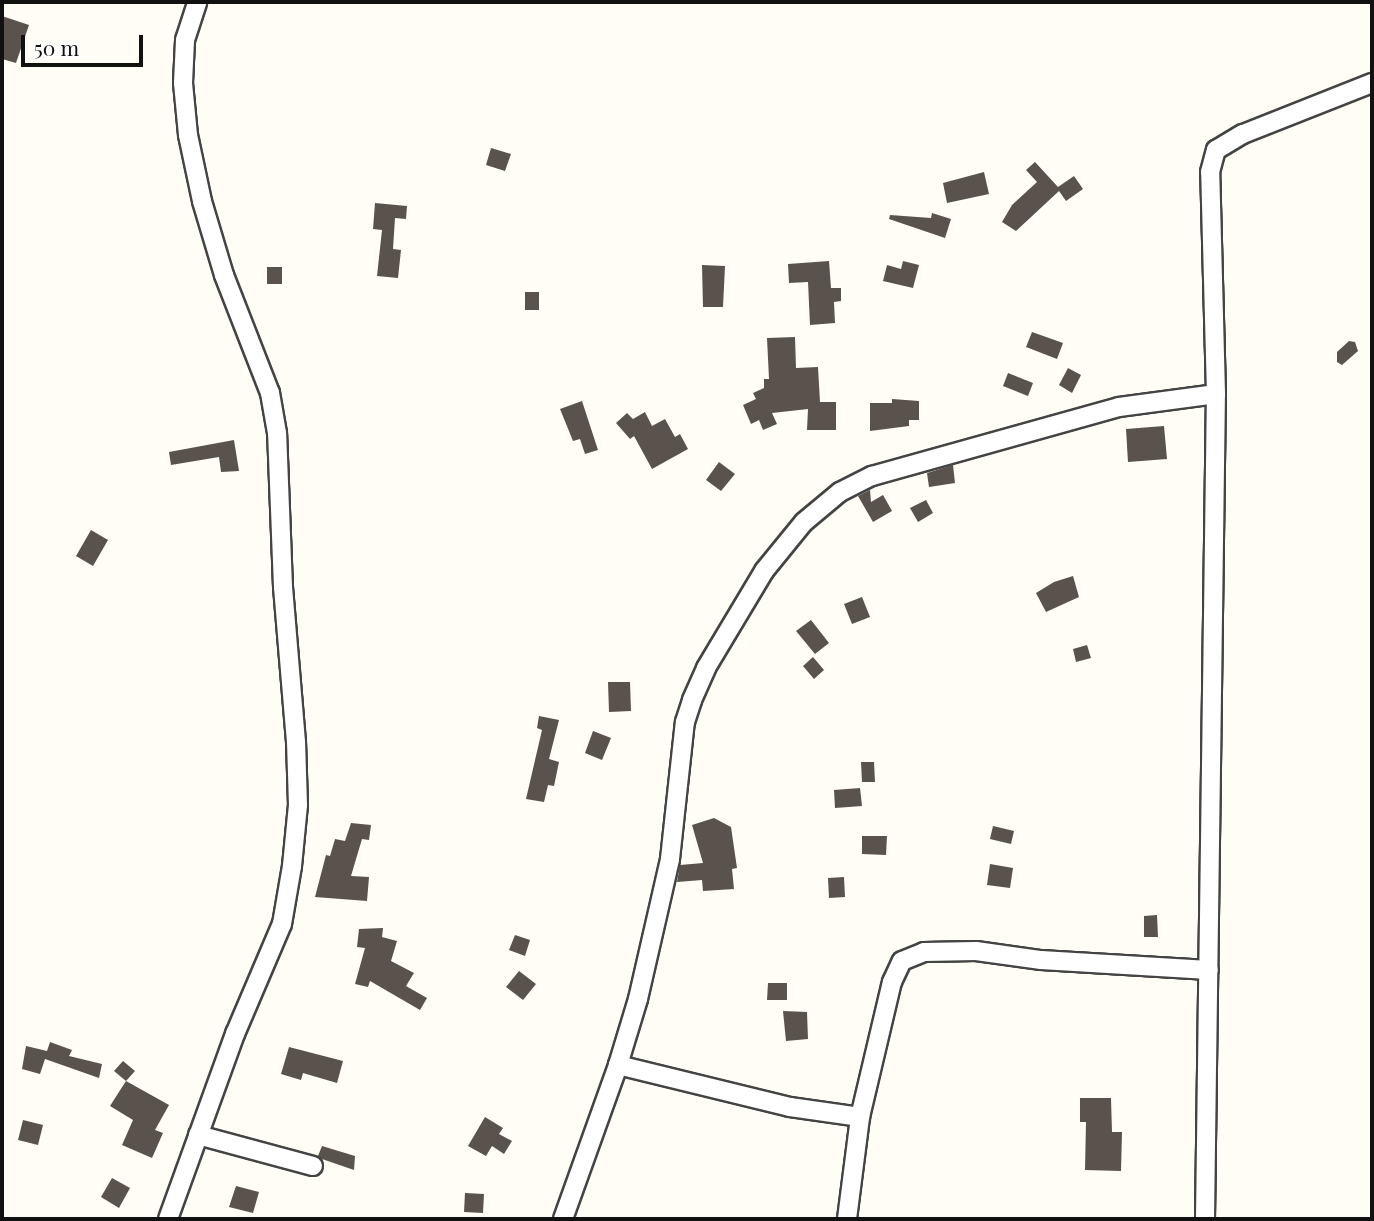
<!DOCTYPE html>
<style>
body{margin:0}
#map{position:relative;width:1374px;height:1221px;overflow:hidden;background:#fffdf5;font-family:"Playfair Display",serif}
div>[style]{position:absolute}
.building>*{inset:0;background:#5a524d}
.roads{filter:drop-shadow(2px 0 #444) drop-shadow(-2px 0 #444) drop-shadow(0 2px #444) drop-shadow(0 -2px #444)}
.minor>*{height:18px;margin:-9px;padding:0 9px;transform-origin:9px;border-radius:9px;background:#fff}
span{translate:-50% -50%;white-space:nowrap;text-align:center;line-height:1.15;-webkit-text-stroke:7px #fff;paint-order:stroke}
.frame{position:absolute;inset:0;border:4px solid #111;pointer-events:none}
.scale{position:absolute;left:21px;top:35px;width:122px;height:32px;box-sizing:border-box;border:4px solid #111;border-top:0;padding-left:9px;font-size:21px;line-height:24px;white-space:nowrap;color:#111;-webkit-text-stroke:5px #fff;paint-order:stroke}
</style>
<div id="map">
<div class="building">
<i style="clip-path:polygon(2px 16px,29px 25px,16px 63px,2px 59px)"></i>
<i style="clip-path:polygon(491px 148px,511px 154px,505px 171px,486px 165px)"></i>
<i style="clip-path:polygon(1035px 162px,1058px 187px,1074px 176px,1083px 189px,1066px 201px,1059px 191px,1016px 231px,1002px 222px,1012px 205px,1037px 182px,1026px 170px)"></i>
<i style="clip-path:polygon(984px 172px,989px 194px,947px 203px,943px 183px)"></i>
<i style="clip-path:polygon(375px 203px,407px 206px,406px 219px,395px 218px,393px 249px,401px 250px,398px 278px,377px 276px,382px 230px,373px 229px)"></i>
<i style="clip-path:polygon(932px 213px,951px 219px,945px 238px,889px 219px,890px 215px,931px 218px)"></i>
<i style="clip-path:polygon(829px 261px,831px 288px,841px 288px,841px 301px,834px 302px,835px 323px,810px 325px,808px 282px,789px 283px,788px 264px)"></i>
<i style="clip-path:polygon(903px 261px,919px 265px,913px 288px,883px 281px,887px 265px,901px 269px)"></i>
<i style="clip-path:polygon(702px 265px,725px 266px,723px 307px,703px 307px)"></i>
<i style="clip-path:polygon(267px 267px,282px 267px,282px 284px,267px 284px)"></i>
<i style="clip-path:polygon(525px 292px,539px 292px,539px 310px,525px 310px)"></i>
<i style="clip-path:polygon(1032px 332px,1063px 343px,1057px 359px,1026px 347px)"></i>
<i style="clip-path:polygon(795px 337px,796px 368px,818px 367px,820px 402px,836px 402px,836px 430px,807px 430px,808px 409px,772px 413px,777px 424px,763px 430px,759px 420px,751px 424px,743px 405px,756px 399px,753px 393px,764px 388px,764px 379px,769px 379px,767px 338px)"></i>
<i style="clip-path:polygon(1349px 341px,1355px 342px,1358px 351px,1342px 365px,1337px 362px,1337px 352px)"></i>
<i style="clip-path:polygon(1068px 368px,1081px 375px,1072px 393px,1059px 385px)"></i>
<i style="clip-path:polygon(1008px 373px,1033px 383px,1028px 396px,1003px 386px)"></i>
<i style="clip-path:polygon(892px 399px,919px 401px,919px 420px,909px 420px,909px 426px,870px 431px,870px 403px,892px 403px)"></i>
<i style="clip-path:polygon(582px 401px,598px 450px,585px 454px,580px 439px,573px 441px,560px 409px)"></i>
<i style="clip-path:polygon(645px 412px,652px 426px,665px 419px,675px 437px,680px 434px,688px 449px,652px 469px,634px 436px,630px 439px,616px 423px,627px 413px,633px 419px)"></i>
<i style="clip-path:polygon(1164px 426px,1167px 459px,1128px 462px,1126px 429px)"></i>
<i style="clip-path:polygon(234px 440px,239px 471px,221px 472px,219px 457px,171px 465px,169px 452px)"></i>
<i style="clip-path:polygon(719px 462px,735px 474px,721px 491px,706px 480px)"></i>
<i style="clip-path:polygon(953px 465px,955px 483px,929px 487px,927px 473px)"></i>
<i style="clip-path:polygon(870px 490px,871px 502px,883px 495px,892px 511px,873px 522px,858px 496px)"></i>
<i style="clip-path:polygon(926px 500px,933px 513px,918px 522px,910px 508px)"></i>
<i style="clip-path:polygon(91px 530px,108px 540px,93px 566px,76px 556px)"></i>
<i style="clip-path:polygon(1073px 576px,1079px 597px,1046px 612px,1036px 593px,1054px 582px)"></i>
<i style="clip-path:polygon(862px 597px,870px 617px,852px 624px,844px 604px)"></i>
<i style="clip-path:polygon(811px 620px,829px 643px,815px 654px,796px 631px)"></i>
<i style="clip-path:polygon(1087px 645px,1091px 658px,1076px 662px,1073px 649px)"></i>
<i style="clip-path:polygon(813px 657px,824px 670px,814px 679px,803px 666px)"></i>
<i style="clip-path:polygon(608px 682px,630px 682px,631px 711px,609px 712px)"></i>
<i style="clip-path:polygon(539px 716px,559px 720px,549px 759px,559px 762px,554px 786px,548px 785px,544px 802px,526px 799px,542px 730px,537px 728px)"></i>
<i style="clip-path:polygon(593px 731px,611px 738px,602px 760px,585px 753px)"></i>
<i style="clip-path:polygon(861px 762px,874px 762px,875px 782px,862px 782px)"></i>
<i style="clip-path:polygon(860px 788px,862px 806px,835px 808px,834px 790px)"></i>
<i style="clip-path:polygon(714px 818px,731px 827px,737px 868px,732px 869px,734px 889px,703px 891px,702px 880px,677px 882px,680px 865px,703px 863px,692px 825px)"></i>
<i style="clip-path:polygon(351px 823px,371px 825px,369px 840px,362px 839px,351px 876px,369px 877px,367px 901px,315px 897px,326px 855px,330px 856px,335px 839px,345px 841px)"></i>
<i style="clip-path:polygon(993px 826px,1014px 831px,1011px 844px,990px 839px)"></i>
<i style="clip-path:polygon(862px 836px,887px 836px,886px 855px,862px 854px)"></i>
<i style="clip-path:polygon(990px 864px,1013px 868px,1010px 888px,987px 885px)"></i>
<i style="clip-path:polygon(844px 877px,845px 897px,829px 898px,828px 878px)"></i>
<i style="clip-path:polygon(1157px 915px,1158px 937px,1144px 937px,1144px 916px)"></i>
<i style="clip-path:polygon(383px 928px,382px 937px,397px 941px,391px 961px,414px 973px,406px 986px,427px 998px,420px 1010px,370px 981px,368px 987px,355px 984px,365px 948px,357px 947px,359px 929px)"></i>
<i style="clip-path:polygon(515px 935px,530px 940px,525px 956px,509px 950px)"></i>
<i style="clip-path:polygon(519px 971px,536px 984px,523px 1000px,506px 987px)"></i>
<i style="clip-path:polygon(768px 983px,787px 983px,787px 1000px,767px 1000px)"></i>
<i style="clip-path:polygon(783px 1011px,807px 1012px,808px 1039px,786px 1041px)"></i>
<i style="clip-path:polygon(50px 1042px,72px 1050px,69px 1056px,102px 1064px,99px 1078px,45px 1059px,40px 1074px,22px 1069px,26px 1046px,47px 1051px)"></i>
<i style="clip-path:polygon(289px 1047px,343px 1061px,337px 1083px,303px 1073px,301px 1080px,281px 1074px)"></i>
<i style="clip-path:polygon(123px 1061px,135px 1071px,126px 1081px,114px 1071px)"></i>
<i style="clip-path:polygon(126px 1081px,169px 1105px,155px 1130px,163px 1133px,152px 1158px,122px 1145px,133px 1120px,110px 1106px)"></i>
<i style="clip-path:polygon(1080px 1098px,1111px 1098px,1112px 1132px,1122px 1132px,1121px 1171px,1085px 1170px,1086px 1122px,1080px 1122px)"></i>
<i style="clip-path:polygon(485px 1117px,503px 1128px,499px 1134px,512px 1141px,504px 1154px,492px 1146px,486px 1156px,468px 1146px)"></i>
<i style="clip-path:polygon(23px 1120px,43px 1125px,38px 1145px,18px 1140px)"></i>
<i style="clip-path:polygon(322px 1146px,355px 1156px,354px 1170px,322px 1159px,318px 1156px)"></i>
<i style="clip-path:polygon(112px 1178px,130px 1188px,119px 1208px,101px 1197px)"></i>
<i style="clip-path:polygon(236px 1186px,259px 1192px,253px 1213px,229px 1207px)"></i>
<i style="clip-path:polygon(465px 1193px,484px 1194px,483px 1213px,464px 1212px)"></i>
</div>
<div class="roads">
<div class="minor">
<i style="left:618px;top:1065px;width:177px;rotate:13.7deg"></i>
<i style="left:790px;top:1107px;width:71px;rotate:8.1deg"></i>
<i style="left:198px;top:1135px;width:119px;rotate:15.1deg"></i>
<i style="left:168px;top:1219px;width:197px;rotate:-70.1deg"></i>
<i style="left:235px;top:1034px;width:120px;rotate:-66.9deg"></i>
<i style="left:282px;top:924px;width:59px;rotate:-80.2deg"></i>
<i style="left:292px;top:866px;width:61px;rotate:-84.4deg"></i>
<i style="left:298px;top:805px;width:63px;rotate:-91.8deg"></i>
<i style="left:296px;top:742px;width:156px;rotate:-94.8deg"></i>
<i style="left:283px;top:587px;width:154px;rotate:-92.2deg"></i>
<i style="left:277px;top:433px;width:41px;rotate:-99.9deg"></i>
<i style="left:270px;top:393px;width:127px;rotate:-111.3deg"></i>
<i style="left:224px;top:275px;width:77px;rotate:-106.6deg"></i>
<i style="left:202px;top:201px;width:67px;rotate:-102deg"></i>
<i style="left:188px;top:135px;width:52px;rotate:-95.5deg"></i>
<i style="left:183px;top:83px;width:43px;rotate:-87.3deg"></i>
<i style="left:185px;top:40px;width:40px;rotate:-72deg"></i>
<i style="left:563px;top:1219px;width:164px;rotate:-70.3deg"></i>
<i style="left:618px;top:1065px;width:69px;rotate:-73.1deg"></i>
<i style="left:638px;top:999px;width:144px;rotate:-77.1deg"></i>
<i style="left:670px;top:859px;width:138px;rotate:-83.8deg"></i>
<i style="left:685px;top:722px;width:23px;rotate:-72deg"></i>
<i style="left:692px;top:700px;width:35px;rotate:-66deg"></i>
<i style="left:706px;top:668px;width:113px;rotate:-59.1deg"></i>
<i style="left:764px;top:571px;width:63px;rotate:-50.8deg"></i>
<i style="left:804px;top:522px;width:47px;rotate:-39.8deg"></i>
<i style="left:840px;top:492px;width:36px;rotate:-27deg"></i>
<i style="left:872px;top:476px;width:256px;rotate:-15.6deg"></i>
<i style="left:1119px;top:407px;width:98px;rotate:-7.6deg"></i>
<i style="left:847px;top:1219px;width:103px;rotate:-82.7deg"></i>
<i style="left:860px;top:1117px;width:139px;rotate:-76.7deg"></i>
<i style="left:892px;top:982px;width:23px;rotate:-65deg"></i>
<i style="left:902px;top:961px;width:24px;rotate:-22deg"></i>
<i style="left:924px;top:952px;width:52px;rotate:-1.1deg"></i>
<i style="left:976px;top:951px;width:66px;rotate:7.9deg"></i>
<i style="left:1041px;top:960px;width:168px;rotate:3.4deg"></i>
<i style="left:1205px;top:1219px;width:825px;rotate:-89.24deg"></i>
<i style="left:1216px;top:394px;width:222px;rotate:-91.5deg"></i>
<i style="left:1210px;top:172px;width:23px;rotate:-75deg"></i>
<i style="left:1216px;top:150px;width:31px;rotate:-31deg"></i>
<i style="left:1243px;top:134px;width:139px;rotate:-21.6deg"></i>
</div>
</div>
<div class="frame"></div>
<div class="scale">50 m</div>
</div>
